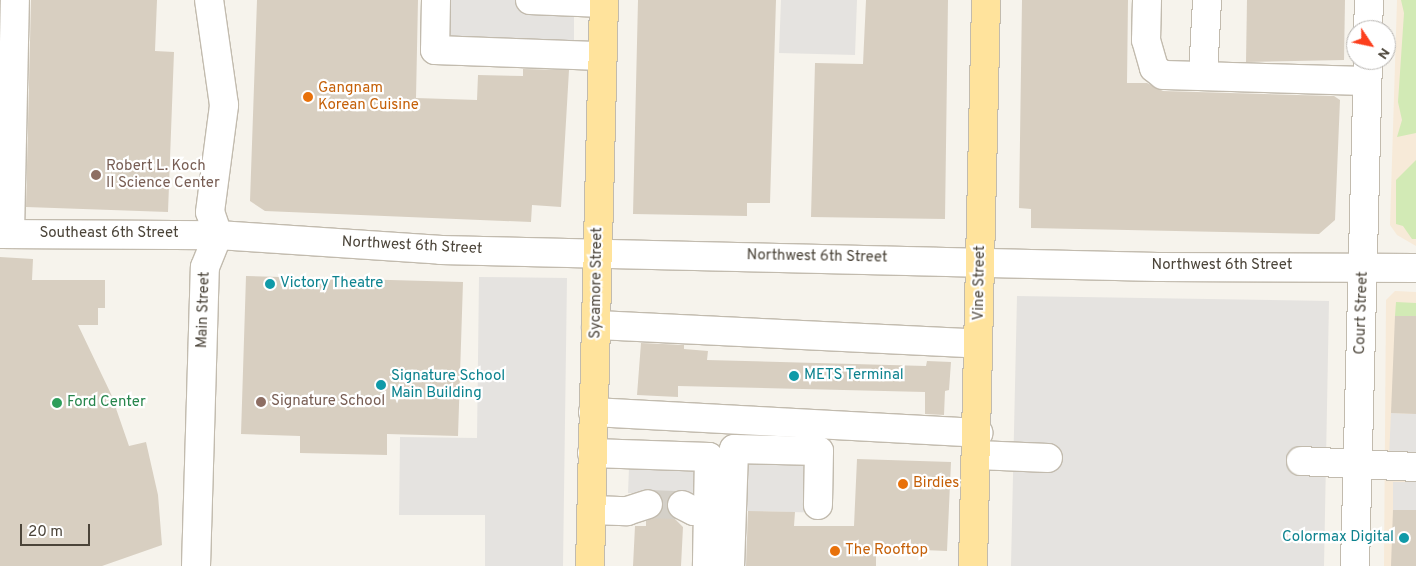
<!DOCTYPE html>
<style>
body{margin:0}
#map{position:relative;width:1416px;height:566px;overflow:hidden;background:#f6f3ec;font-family:Overpass,sans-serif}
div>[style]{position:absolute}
.commercial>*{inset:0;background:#f7ead8}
.green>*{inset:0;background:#d2eab5}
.parking>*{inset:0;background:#e5e3e0}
.building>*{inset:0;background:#d8cfc1}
.minor-tunnel>*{height:28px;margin-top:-14px;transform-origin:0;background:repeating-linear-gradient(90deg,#d4d0c8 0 28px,transparent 0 42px)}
.roads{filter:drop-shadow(1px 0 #c2bbae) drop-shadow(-1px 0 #c2bbae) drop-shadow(0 1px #c2bbae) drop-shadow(0 -1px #c2bbae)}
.minor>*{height:28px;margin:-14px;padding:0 14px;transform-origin:14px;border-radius:14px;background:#fff}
.major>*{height:28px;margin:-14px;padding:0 14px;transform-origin:14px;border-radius:14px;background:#ffe39c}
.dots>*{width:14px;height:14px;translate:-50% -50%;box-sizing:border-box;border:2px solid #fff;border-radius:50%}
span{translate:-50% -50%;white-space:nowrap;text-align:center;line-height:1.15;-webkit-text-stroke:4.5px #fff;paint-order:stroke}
.food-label{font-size:15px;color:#c56008}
.left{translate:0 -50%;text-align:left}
.education-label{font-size:15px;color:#785e54}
.street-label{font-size:15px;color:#4b4439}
.culture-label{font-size:15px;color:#0d838f}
.right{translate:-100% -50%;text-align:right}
.leisure-label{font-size:15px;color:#27864d}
.north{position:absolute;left:1346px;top:20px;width:50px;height:50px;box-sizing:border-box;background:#fff;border:1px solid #b7b4b0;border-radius:50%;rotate:124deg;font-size:14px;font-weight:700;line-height:20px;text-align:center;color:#4b4439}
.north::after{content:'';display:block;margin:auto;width:18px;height:22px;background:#fc3f1d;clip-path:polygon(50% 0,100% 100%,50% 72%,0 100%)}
.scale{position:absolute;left:20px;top:524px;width:70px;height:22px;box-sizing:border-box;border:2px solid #4b4439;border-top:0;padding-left:6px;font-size:15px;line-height:18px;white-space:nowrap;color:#4b4439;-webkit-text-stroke:4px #fff;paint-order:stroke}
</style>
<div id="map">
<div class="commercial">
<i style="clip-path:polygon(1397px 0,1416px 0,1416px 246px,1397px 235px,1390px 225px)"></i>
<i style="clip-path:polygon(1395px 291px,1416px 292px,1416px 566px,1384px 566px,1386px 300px)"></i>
</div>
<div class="green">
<i style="clip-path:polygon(1401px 0,1416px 0,1416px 133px,1397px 137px,1402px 120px,1398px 102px,1404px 13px)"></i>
<i style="clip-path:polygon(1416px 160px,1416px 239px,1412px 239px,1403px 226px,1396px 224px,1396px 180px)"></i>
<i style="clip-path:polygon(1396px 302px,1416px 303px,1416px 316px,1395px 316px)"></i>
</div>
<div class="parking">
<i style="clip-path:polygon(435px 0,574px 0,574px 47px,434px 45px)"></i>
<i style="clip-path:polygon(781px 0,857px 0,855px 55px,779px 53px)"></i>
<i style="clip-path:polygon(479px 277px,567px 278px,563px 566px,485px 566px,485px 515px,399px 515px,400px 437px,477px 438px)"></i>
<i style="clip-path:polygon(1017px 296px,1329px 301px,1324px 566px,1011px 566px)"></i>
<i style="clip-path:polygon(1391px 413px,1416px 414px,1416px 458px,1389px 457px)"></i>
<i style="clip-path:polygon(725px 456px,830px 459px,829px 513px,747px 511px,746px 566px,722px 566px)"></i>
<i style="clip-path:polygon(629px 468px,700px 470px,699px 489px,689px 495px,628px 493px)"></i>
<i style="clip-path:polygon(1393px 482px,1416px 482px,1416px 510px,1393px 510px)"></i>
</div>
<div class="building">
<i style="clip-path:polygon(31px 0,157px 0,155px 51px,174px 52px,168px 212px,26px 207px)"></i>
<i style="clip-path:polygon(257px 0,418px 0,416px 98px,477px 100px,478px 75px,523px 76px,523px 69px,569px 70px,561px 207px,532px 205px,531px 222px,265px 211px,250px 201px)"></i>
<i style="clip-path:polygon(638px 0,776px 0,770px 203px,747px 203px,747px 216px,633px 214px)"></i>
<i style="clip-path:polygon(866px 0,948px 0,945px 219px,811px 217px,815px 63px,863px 64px)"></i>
<i style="clip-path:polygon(1022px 0,1128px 0,1127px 83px,1147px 83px,1163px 91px,1334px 96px,1340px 100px,1335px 220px,1319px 234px,1031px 228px,1031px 209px,1019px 208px)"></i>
<i style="clip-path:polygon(1247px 0,1345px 0,1344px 60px,1246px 62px)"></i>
<i style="clip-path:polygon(0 257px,33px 259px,32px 280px,105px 280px,105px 308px,98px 308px,98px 325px,78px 325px,111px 394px,129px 446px,146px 442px,158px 495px,162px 545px,102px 566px,0 566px)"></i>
<i style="clip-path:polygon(246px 276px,463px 282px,458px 436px,387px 434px,387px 455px,300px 453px,300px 436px,241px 434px)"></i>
<i style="clip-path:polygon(1395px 316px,1416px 316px,1416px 414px,1391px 413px)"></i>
<i style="clip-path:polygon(641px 343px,684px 345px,684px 349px,708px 351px,707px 360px,926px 366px,927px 361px,951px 362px,949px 390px,945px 391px,944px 415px,925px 414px,925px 392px,678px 386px,678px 397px,637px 395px)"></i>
<i style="clip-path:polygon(857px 459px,951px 462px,947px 551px,876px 548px,876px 566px,746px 566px,748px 511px,795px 512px,794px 526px,854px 526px)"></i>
<i style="clip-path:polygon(663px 500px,667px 500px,669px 513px,683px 527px,681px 566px,633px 566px,635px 526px,646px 526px,646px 521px,659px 515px)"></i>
<i style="clip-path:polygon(1393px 510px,1416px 510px,1416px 566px,1391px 566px)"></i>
</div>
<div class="minor-tunnel">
<i style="left:648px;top:504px;width:34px;rotate:2deg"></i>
</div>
<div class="roads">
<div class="minor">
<i style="left:436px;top:0;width:50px;rotate:91.1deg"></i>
<i style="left:435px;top:50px;width:167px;rotate:2.1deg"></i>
<i style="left:530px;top:0;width:73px;rotate:2.4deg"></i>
<i style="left:1147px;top:0;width:40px;rotate:91.4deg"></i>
<i style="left:1146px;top:40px;width:29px;rotate:74deg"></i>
<i style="left:1154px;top:68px;width:11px;rotate:38deg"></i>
<i style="left:1163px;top:75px;width:204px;rotate:1.7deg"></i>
<i style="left:1368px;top:30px;width:30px;rotate:-88deg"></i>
<i style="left:1203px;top:75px;width:75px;rotate:-86.9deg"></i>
<i style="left:10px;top:233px;width:233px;rotate:-88.8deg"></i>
<i style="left:0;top:234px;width:218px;rotate:0.3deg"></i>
<i style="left:218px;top:235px;width:224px;rotate:3.8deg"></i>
<i style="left:441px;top:250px;width:717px;rotate:1.36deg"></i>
<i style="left:1158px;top:267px;width:258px;rotate:0.2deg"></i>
<i style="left:596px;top:325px;width:382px;rotate:2.8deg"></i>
<i style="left:593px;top:412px;width:386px;rotate:3.1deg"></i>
<i style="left:592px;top:453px;width:117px;rotate:2deg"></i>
<i style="left:709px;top:457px;width:109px;rotate:91.1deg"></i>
<i style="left:977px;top:455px;width:71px;rotate:2.4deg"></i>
<i style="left:1301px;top:461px;width:115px;rotate:3deg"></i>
<i style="left:682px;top:505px;width:13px;rotate:27deg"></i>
<i style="left:694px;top:511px;width:14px;rotate:-4deg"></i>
<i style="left:591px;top:510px;width:36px;rotate:2deg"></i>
<i style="left:627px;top:511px;width:22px;rotate:-18deg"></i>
<i style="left:196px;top:566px;width:299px;rotate:-88.3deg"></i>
<i style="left:205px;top:267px;width:35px;rotate:-68deg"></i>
<i style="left:218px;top:235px;width:24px;rotate:-109deg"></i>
<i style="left:210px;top:212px;width:108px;rotate:-82.5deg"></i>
<i style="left:224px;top:105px;width:106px;rotate:-98.1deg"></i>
<i style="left:730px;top:566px;width:117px;rotate:-88deg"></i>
<i style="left:734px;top:449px;width:85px;rotate:1.3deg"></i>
<i style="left:819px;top:451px;width:54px;rotate:91.1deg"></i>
<i style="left:1355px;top:566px;width:506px;rotate:-88.53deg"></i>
</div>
<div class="major">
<i style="left:590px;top:566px;width:566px;rotate:-88.58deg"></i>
<i style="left:973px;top:566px;width:566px;rotate:-88.68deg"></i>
</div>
</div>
<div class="dots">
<i style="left:308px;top:97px;background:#e8710a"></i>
<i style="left:96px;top:175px;background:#8d6e63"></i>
<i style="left:270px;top:284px;background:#0f9aa8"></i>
<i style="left:794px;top:376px;background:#0f9aa8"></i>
<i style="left:381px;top:385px;background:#0f9aa8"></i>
<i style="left:261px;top:402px;background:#8d6e63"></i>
<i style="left:57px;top:403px;background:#2e9e5b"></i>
<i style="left:903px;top:484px;background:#e8710a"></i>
<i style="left:1404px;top:538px;background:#0f9aa8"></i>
<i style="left:835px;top:551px;background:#e8710a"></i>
</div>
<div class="food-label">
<span class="left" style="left:318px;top:97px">Gangnam<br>Korean Cuisine</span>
<span class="left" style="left:913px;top:484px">Birdies</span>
<span class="left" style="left:845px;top:551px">The Rooftop</span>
</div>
<div class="education-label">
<span class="left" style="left:106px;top:175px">Robert L. Koch<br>II Science Center</span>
<span class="left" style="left:271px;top:402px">Signature School</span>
</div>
<div class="street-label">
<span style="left:109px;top:234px">Southeast 6th Street</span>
<span style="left:412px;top:246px;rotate:3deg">Northwest 6th Street</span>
<span style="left:817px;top:257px;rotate:1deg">Northwest 6th Street</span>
<span style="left:1222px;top:266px">Northwest 6th Street</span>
<span style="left:597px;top:283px;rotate:-89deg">Sycamore Street</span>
<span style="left:980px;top:283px;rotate:-89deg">Vine Street</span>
<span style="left:204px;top:310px;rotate:-88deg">Main Street</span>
<span style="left:1362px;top:313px;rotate:-88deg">Court Street</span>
</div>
<div class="culture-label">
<span class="left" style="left:280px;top:284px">Victory Theatre</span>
<span class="left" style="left:391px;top:385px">Signature School<br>Main Building</span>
<span class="left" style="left:804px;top:376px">METS Terminal</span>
<span class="right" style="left:1394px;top:538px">Colormax Digital</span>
</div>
<div class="leisure-label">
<span class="left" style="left:67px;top:403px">Ford Center</span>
</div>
<div class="north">N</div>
<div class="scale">20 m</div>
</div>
